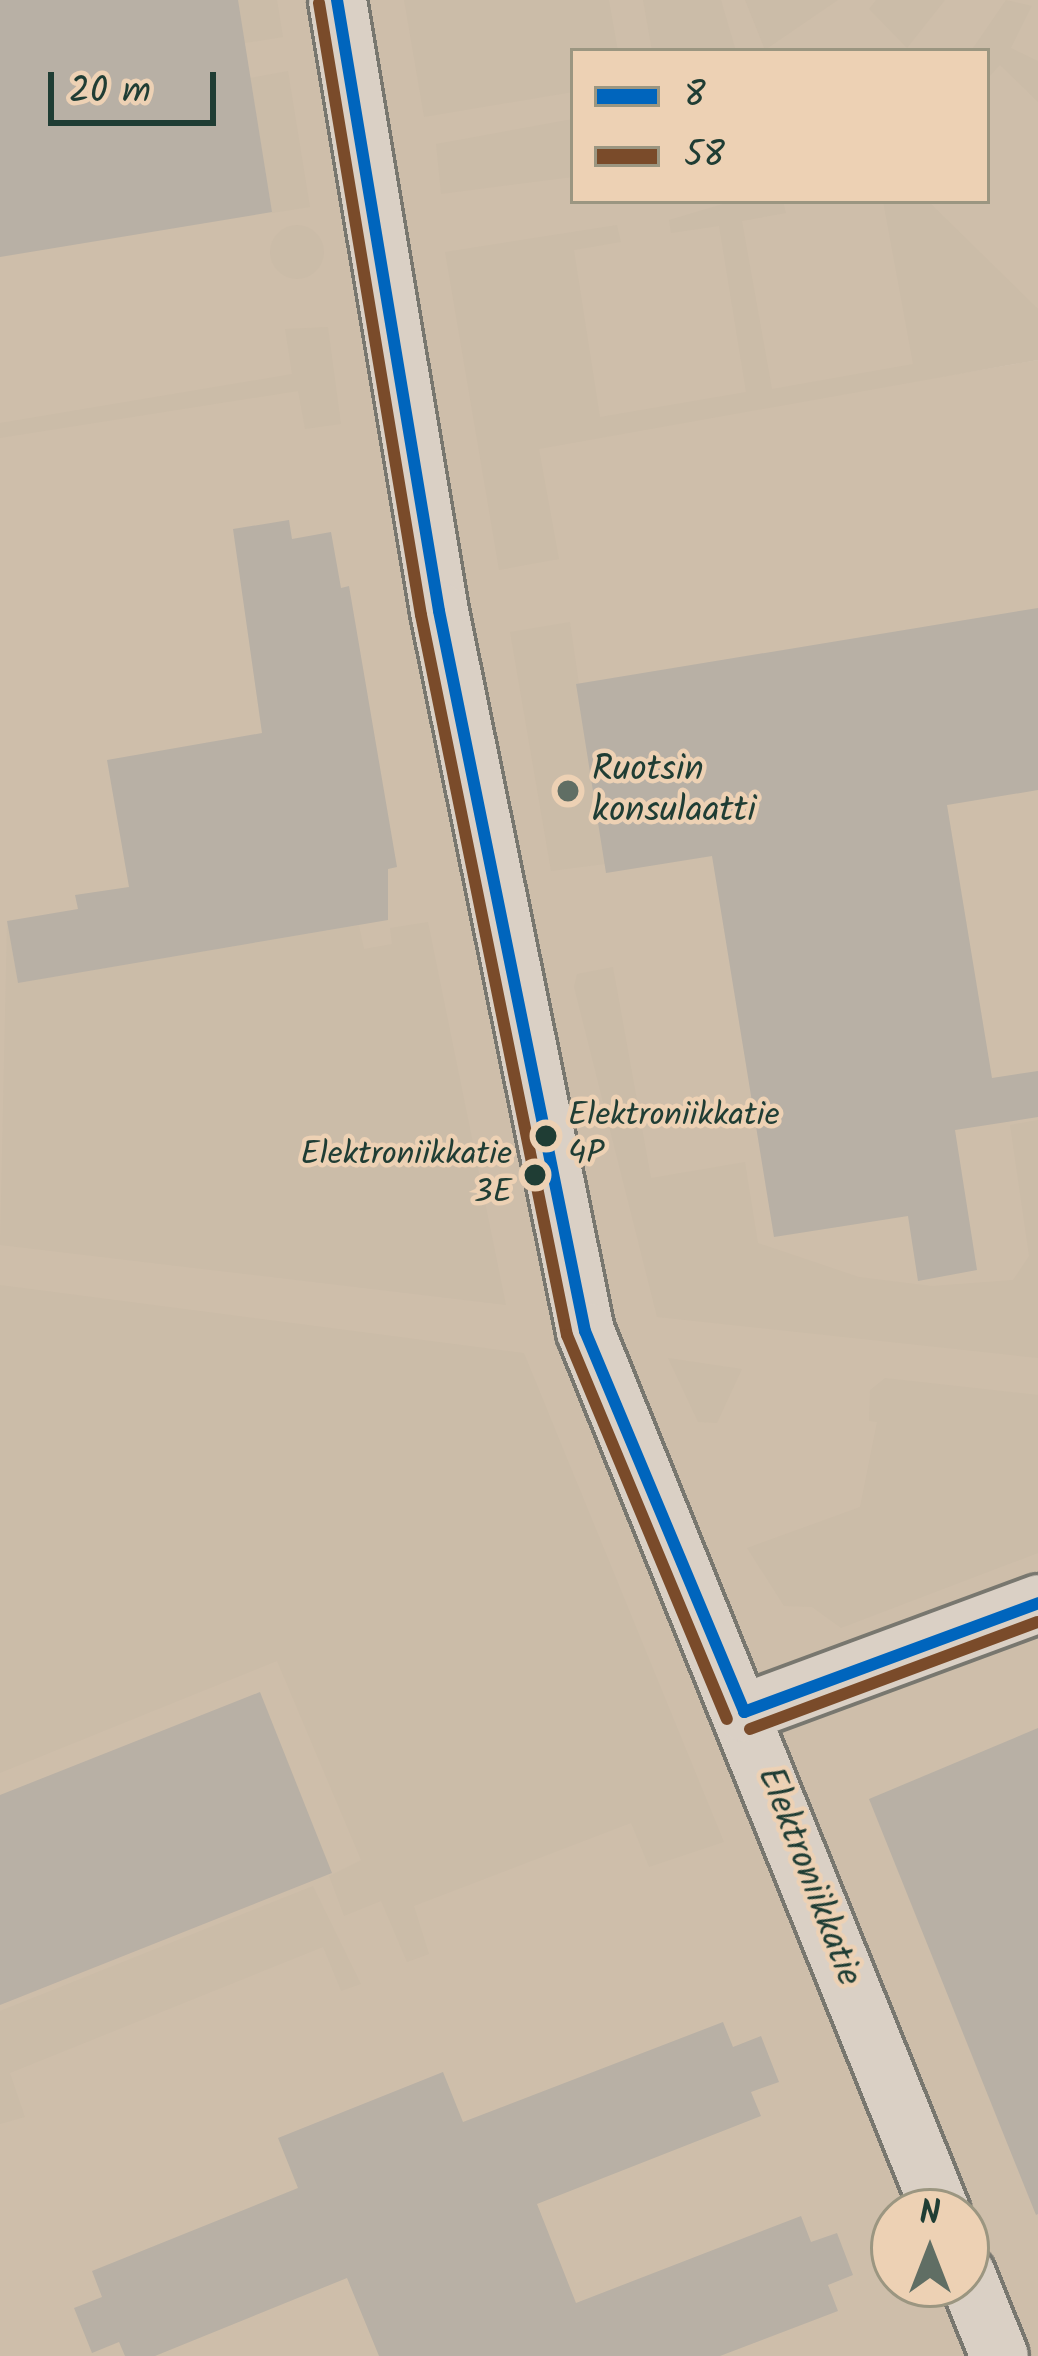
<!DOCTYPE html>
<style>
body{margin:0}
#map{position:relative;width:1038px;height:2356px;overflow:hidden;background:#d8cabc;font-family:Kalam,sans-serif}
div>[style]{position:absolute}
.built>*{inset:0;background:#cebeaa}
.green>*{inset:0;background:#cbbca8}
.round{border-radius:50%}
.building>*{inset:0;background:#b8b0a5}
.roads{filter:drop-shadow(3px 0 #78776f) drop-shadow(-3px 0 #78776f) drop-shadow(0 3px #78776f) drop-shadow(0 -3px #78776f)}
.minor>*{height:57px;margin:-28.5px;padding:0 28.5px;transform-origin:28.5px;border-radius:28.5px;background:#dad0c5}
.bus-1>*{height:12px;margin:-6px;padding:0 6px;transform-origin:6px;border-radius:6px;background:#0065bd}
.bus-2>*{height:12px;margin:-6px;padding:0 6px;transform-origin:6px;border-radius:6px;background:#7a4b2a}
.dots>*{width:33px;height:33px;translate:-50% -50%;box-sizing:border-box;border:6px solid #edd1b4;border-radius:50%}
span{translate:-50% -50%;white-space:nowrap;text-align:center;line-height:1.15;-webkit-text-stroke:9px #edd1b4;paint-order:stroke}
.bus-label{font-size:33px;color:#1f3d34}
.left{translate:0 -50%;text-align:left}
.right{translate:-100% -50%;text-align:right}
.poi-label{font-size:36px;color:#1f3d34}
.street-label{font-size:36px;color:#1f3d34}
.legend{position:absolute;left:570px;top:48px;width:420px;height:156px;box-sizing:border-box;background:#edd1b4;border:3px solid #9b9681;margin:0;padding:15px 21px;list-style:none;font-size:36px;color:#1f3d34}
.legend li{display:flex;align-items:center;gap:24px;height:60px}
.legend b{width:60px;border:3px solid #9b9681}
.north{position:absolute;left:870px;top:2188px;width:120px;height:120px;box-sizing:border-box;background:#edd1b4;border:3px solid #9b9681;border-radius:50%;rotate:0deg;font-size:33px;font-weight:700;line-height:48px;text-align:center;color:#1f3d34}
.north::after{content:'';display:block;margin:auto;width:42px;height:54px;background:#606e64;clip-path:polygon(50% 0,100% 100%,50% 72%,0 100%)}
.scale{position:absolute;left:48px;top:72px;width:168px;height:54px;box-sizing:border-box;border:6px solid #1f3d34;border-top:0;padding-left:15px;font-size:36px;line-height:42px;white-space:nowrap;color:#1f3d34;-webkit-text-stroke:9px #edd1b4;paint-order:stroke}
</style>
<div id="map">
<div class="built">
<i style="clip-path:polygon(evenodd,0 0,1038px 0,1038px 333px,875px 388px,1038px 360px,1038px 2356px,0 2356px,0 0,573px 51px,987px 51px,987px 201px,573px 201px,573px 51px,0 0,894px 2212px,966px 2212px,966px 2284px,894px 2284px,894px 2212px)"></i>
</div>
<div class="green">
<i style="clip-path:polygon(195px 0,277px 0,283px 37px,202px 50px)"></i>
<i style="clip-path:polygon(404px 0,609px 0,618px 51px,573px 51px,573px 92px,424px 117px)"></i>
<i style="clip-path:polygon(643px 0,721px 0,736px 51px,652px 51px)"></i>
<i style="clip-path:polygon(745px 0,838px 0,765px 50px)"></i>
<i style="clip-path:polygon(876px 0,945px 0,907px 48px,869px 9px)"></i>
<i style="clip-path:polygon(1006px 0,1032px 6px,1011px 48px,1038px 61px,1038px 102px,1000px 65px,987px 79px,987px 51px,971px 51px)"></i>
<i style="clip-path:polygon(288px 71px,310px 207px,272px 213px,250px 78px)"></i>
<i style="clip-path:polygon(573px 119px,573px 177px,441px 194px,436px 144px)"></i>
<i style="clip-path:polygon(733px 201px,783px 201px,786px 213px,742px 221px,772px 389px,913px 364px,883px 201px,928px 201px,1038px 309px,1038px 360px,539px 449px,559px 559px,499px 570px,445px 252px,617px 225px,621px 242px,574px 250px,600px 417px,746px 392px,719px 226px,671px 233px,669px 220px)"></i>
<i class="round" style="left:270px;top:225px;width:54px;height:54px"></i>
<i style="clip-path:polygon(328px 327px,341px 424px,305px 429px,298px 391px,0 438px,0 423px,292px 374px,285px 329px)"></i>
<i style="clip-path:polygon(570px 622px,605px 864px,551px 871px,510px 632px)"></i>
<i style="clip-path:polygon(7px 921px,18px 983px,359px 925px,364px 949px,392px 944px,390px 928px,428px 922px,506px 1305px,0 1245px)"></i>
<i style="clip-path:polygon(613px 967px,651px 1178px,745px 1162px,758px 1243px,859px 1277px,932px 1286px,1013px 1280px,1029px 1256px,1010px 1125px,1038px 1120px,1038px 1358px,657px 1317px,574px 987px,577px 974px)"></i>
<i style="clip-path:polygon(0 1285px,524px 1353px,724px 1842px,649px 1867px,631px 1823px,414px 1906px,429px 1954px,407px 1962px,381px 1901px,344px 1916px,329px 1876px,361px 1860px,277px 1661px,0 1773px)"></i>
<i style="clip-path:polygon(668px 1358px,742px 1369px,717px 1423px,698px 1422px)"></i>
<i style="clip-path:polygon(885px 1378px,1038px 1395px,1038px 1553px,841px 1628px,812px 1607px,784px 1606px,747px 1548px,860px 1507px,877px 1422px,869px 1421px,870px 1390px)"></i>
<i style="clip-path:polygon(313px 1886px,361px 1984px,341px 1991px,323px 1947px,10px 2073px,25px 2117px,0 2124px,0 2011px)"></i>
</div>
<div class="building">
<i style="clip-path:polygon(0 0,238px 0,272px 212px,0 257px)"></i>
<i style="clip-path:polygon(289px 520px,292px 539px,331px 532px,341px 588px,349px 586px,397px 867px,388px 869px,388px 920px,18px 983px,7px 921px,78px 909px,75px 895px,129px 887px,107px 760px,262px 733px,233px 529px)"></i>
<i style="clip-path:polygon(1038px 608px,1038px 790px,947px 805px,992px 1078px,1038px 1071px,1038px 1117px,955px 1130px,977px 1270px,918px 1281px,908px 1216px,774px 1237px,712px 856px,606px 873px,576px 684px)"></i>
<i style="clip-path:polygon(260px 1692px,332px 1873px,0 2005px,0 1795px)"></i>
<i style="clip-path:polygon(1038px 1728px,1038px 2214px,1036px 2215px,869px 1799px)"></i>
<i style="clip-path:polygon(723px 2022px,733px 2047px,761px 2036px,779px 2082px,751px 2092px,761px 2116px,537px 2204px,576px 2303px,801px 2216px,811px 2242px,837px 2233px,853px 2275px,828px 2285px,838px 2311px,720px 2356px,379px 2356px,347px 2278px,155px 2356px,125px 2356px,119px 2342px,92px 2353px,74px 2308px,102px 2297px,92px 2271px,298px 2188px,278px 2138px,443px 2072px,463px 2122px)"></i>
</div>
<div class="roads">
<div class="minor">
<i style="left:337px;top:0;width:619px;rotate:80.52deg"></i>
<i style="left:439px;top:611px;width:735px;rotate:78.54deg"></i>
<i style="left:585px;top:1331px;width:950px;rotate:68deg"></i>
<i style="left:744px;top:1712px;width:314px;rotate:-20.3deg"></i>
<i style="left:966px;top:2274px;width:88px;rotate:68.1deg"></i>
</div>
</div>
<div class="bus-1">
<i style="left:337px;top:0;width:619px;rotate:80.52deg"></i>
<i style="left:439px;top:611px;width:735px;rotate:78.54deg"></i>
<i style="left:585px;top:1331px;width:413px;rotate:67.3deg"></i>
<i style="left:744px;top:1712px;width:314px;rotate:-20.3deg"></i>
</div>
<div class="bus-2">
<i style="left:319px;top:3px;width:620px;rotate:80.54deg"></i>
<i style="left:421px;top:615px;width:735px;rotate:78.54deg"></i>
<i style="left:567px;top:1335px;width:416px;rotate:67.4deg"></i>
<i style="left:750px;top:1729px;width:307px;rotate:-20.4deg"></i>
</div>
<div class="dots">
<i style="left:568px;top:791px;background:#606e64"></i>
<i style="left:546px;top:1136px;background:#1f3d34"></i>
<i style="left:535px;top:1175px;background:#1f3d34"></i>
</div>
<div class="bus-label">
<span class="left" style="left:568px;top:1136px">Elektroniikkatie<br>4P</span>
<span class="right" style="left:512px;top:1175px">Elektroniikkatie<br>3E</span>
</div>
<div class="poi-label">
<span class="left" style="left:592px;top:791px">Ruotsin<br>konsulaatti</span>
</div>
<div class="street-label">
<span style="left:808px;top:1877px;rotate:69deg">Elektroniikkatie</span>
</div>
<ul class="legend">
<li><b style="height:15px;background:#0065bd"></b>8</li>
<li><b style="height:15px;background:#7a4b2a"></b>58</li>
</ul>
<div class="north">N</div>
<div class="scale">20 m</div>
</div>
